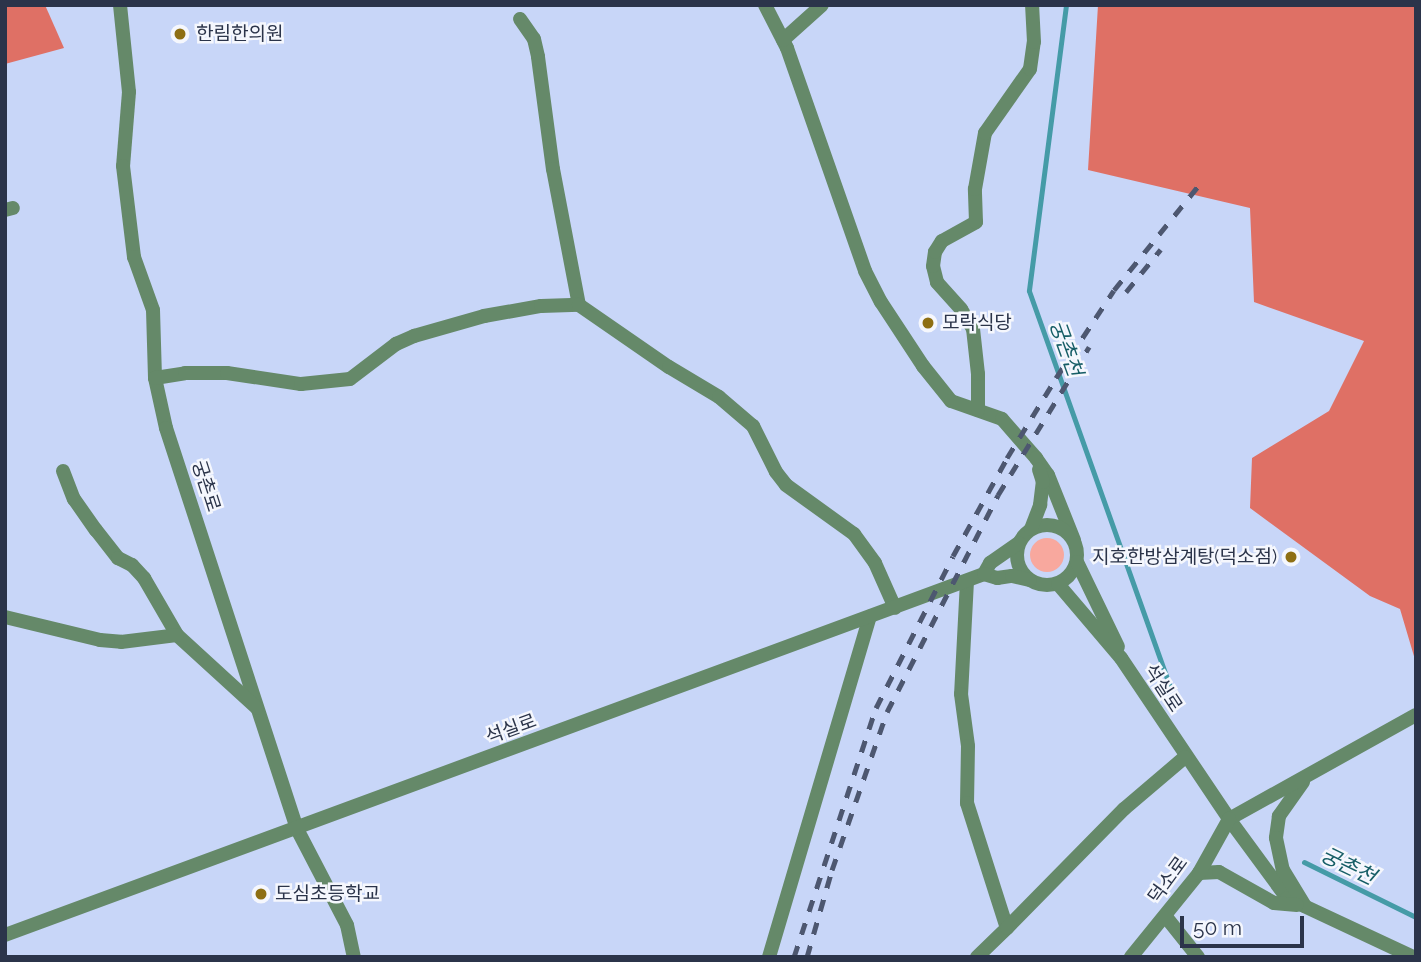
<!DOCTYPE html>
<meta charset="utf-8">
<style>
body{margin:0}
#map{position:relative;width:1421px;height:962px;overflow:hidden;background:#c8d6f8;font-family:Raleway,"Noto Sans KR",sans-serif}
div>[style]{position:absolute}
.green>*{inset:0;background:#f8a89e}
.round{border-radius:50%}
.forest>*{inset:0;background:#df7065}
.stream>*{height:5px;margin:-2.5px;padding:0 2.5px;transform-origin:2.5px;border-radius:2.5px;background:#459ba7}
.minor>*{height:14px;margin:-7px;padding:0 7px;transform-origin:7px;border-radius:7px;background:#658969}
.minor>.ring{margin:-7px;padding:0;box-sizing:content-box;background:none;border:14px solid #658969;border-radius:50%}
.tertiary>*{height:14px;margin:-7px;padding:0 7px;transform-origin:7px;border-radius:7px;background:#658969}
.rail>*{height:5px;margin-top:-2.5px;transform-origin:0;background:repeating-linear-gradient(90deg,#4d5770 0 12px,transparent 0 24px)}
.dots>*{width:19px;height:19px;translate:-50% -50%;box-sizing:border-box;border:4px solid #f5f7fd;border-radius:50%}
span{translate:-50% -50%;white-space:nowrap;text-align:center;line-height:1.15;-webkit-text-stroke:5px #f5f7fd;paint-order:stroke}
.poi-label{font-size:19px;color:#2b344a}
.left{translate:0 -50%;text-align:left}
.right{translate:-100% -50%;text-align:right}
.street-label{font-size:19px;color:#2b344a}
.water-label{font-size:21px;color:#175e67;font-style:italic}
.frame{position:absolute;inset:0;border:7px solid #2b344a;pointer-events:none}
.scale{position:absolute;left:1180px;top:916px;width:124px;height:32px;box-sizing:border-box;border:4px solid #2b344a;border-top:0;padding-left:9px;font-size:21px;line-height:24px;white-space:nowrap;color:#2b344a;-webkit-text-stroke:5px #f5f7fd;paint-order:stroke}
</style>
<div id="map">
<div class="green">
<i class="round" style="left:1030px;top:538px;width:34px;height:34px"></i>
</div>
<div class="forest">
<i style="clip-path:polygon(5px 5px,45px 5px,64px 48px,5px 64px)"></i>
<i style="clip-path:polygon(1098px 5px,1416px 5px,1416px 663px,1400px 609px,1370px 596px,1250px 508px,1252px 458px,1329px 411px,1364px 341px,1254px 302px,1250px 208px,1088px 170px)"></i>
</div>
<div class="stream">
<i style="left:1066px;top:5px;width:288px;rotate:97.4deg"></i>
<i style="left:1029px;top:291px;width:420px;rotate:70.4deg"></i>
<i style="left:1304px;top:862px;width:125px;rotate:26.2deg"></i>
</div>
<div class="minor">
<i style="left:120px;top:5px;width:87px;rotate:84.1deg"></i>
<i style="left:129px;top:92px;width:74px;rotate:94.6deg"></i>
<i style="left:123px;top:166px;width:92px;rotate:83.1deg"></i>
<i style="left:134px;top:257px;width:56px;rotate:70.3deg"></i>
<i style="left:153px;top:310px;width:68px;rotate:88.3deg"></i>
<i style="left:155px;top:378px;width:51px;rotate:77.6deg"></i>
<i style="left:166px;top:428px;width:422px;rotate:71.9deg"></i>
<i style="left:297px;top:829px;width:108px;rotate:62.5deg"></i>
<i style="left:347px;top:925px;width:33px;rotate:78deg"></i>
<i style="left:765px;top:5px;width:48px;rotate:62.9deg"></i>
<i style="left:787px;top:48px;width:236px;rotate:70.7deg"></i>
<i style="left:865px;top:271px;width:35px;rotate:63deg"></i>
<i style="left:881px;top:302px;width:77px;rotate:56.7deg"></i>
<i style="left:923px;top:366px;width:45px;rotate:51.3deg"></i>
<i style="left:951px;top:401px;width:54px;rotate:19.4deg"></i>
<i style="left:1002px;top:419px;width:52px;rotate:48.9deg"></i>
<i style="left:1036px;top:458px;width:21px;rotate:55deg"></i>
<i style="left:1048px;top:475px;width:70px;rotate:68.2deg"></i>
<i style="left:520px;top:19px;width:24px;rotate:55deg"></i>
<i style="left:534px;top:39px;width:18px;rotate:77deg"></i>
<i style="left:538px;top:57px;width:113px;rotate:82.4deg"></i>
<i style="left:553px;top:169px;width:138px;rotate:79.2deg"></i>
<i style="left:783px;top:40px;width:52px;rotate:-41.9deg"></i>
<i style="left:5px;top:210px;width:8px;rotate:-14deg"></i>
<i style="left:155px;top:378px;width:30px;rotate:-9deg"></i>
<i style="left:185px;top:373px;width:42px"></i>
<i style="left:227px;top:373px;width:75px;rotate:8.5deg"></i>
<i style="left:301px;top:384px;width:49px;rotate:-5.8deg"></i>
<i style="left:350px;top:379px;width:58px;rotate:-37.3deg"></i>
<i style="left:396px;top:344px;width:20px;rotate:-24deg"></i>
<i style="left:414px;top:336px;width:73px;rotate:-15.9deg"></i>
<i style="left:484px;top:316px;width:58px;rotate:-10deg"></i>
<i style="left:541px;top:306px;width:38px;rotate:-2deg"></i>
<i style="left:579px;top:305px;width:109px;rotate:34.6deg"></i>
<i style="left:669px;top:367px;width:58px;rotate:31deg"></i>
<i style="left:719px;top:397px;width:45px;rotate:40.5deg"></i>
<i style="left:753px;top:426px;width:51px;rotate:63.4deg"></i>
<i style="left:776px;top:472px;width:16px;rotate:52deg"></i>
<i style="left:786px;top:485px;width:84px;rotate:35.8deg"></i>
<i style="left:854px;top:534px;width:36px;rotate:54deg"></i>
<i style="left:875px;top:563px;width:49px;rotate:66deg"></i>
<i style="left:978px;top:410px;width:36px;rotate:-90deg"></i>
<i style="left:978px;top:374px;width:45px;rotate:-96.3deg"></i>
<i style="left:973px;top:329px;width:23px;rotate:-121deg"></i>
<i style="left:961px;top:309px;width:36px;rotate:-132deg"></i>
<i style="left:937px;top:282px;width:16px;rotate:-104deg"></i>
<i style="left:933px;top:266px;width:14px;rotate:-82deg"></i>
<i style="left:935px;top:252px;width:13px;rotate:-58deg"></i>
<i style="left:942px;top:241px;width:39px;rotate:-29deg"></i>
<i style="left:976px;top:222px;width:33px;rotate:-92deg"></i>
<i style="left:975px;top:189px;width:57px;rotate:-79.9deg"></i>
<i style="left:985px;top:133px;width:78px;rotate:-54.9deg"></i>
<i style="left:1030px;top:69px;width:27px;rotate:-82deg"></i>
<i style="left:1034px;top:42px;width:37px;rotate:-93deg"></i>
<i style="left:63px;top:471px;width:30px;rotate:69deg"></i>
<i style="left:74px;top:499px;width:38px;rotate:55deg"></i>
<i style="left:96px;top:530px;width:36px;rotate:52deg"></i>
<i style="left:118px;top:558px;width:16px;rotate:27deg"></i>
<i style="left:132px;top:565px;width:18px;rotate:47deg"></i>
<i style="left:144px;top:578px;width:66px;rotate:59.9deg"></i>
<i style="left:177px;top:635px;width:108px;rotate:42.4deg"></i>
<i class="ring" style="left:1017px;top:525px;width:46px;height:46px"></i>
<i style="left:1031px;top:529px;width:26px;rotate:-69deg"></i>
<i style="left:1040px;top:505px;width:23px;rotate:-83deg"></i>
<i style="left:1043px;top:482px;width:13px;rotate:-108deg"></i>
<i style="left:1077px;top:562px;width:94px;rotate:64.2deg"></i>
<i style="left:967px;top:581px;width:113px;rotate:93deg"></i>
<i style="left:961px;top:694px;width:52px;rotate:82.3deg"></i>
<i style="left:968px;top:746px;width:57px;rotate:91deg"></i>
<i style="left:967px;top:803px;width:131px;rotate:72.3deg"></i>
<i style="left:1007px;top:928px;width:42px;rotate:136deg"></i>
<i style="left:1058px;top:584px;width:97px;rotate:49.6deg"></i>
<i style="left:1121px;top:658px;width:194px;rotate:56.1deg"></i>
<i style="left:1229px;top:819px;width:98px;rotate:53.7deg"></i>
<i style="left:1287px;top:898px;width:139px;rotate:25.1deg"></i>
<i style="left:5px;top:617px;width:98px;rotate:13.6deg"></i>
<i style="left:100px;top:640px;width:21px;rotate:5deg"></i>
<i style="left:121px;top:642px;width:56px;rotate:-7.1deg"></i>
<i style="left:1303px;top:782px;width:42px;rotate:125.2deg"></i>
<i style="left:1279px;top:816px;width:22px;rotate:98deg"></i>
<i style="left:1276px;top:838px;width:33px;rotate:78deg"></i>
<i style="left:1283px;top:870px;width:42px;rotate:58.6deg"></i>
<i style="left:1229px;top:819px;width:214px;rotate:-29.1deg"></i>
<i style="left:1199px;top:873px;width:20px;rotate:-3deg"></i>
<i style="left:1219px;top:872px;width:63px;rotate:29.4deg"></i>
<i style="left:1274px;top:903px;width:23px;rotate:5deg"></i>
<i style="left:1166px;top:917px;width:51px;rotate:51.3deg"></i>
<i style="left:1007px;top:928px;width:167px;rotate:-45.5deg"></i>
<i style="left:1124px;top:809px;width:80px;rotate:-40.4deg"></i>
<i style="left:769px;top:957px;width:355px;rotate:-73.5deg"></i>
<i style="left:1131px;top:957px;width:108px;rotate:-51deg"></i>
<i style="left:1199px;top:873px;width:62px;rotate:-60.9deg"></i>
</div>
<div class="tertiary">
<i style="left:984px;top:574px;width:13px;rotate:-61deg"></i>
<i style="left:990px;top:563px;width:35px;rotate:-35deg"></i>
<i style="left:5px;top:935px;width:1043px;rotate:-20.24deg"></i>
<i style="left:984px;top:574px;width:14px;rotate:17deg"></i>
<i style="left:997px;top:578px;width:15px;rotate:-8deg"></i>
<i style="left:1012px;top:576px;width:18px;rotate:13deg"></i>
</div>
<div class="rail">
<i style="left:1126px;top:292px;width:55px;rotate:-50.9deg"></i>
<i style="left:794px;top:957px;width:262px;rotate:-71.8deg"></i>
<i style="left:876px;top:708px;width:170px;rotate:-63.1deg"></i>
<i style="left:953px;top:556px;width:112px;rotate:-61.1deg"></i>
<i style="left:1007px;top:458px;width:94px;rotate:-58.5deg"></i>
<i style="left:1056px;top:378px;width:105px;rotate:-56.6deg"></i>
<i style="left:1114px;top:290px;width:141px;rotate:-51deg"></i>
<i style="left:807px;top:957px;width:91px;rotate:-74deg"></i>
<i style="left:832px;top:870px;width:167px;rotate:-70.8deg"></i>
<i style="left:887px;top:712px;width:244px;rotate:-62.9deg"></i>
<i style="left:998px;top:495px;width:174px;rotate:-58.4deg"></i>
</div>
<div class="dots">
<i style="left:180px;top:34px;background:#8e6f13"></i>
<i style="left:928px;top:323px;background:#8e6f13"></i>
<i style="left:1291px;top:557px;background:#8e6f13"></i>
<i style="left:261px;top:894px;background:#8e6f13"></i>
</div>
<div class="poi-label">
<span class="left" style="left:196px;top:34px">한림한의원</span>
<span class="left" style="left:942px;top:323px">모락식당</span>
<span class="right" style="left:1277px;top:557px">지호한방삼계탕(덕소점)</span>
<span class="left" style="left:275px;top:894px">도심초등학교</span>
</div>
<div class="street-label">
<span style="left:206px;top:486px;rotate:72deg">궁촌로</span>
<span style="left:1163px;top:688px;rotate:57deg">석실로</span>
<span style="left:511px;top:729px;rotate:-20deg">석실로</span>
<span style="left:1168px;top:880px;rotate:-54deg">덕소로</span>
</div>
<div class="water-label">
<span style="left:1066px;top:348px;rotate:70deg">궁촌천</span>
<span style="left:1348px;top:866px;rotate:26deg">궁촌천</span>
</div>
<div class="frame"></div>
<div class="scale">50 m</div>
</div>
